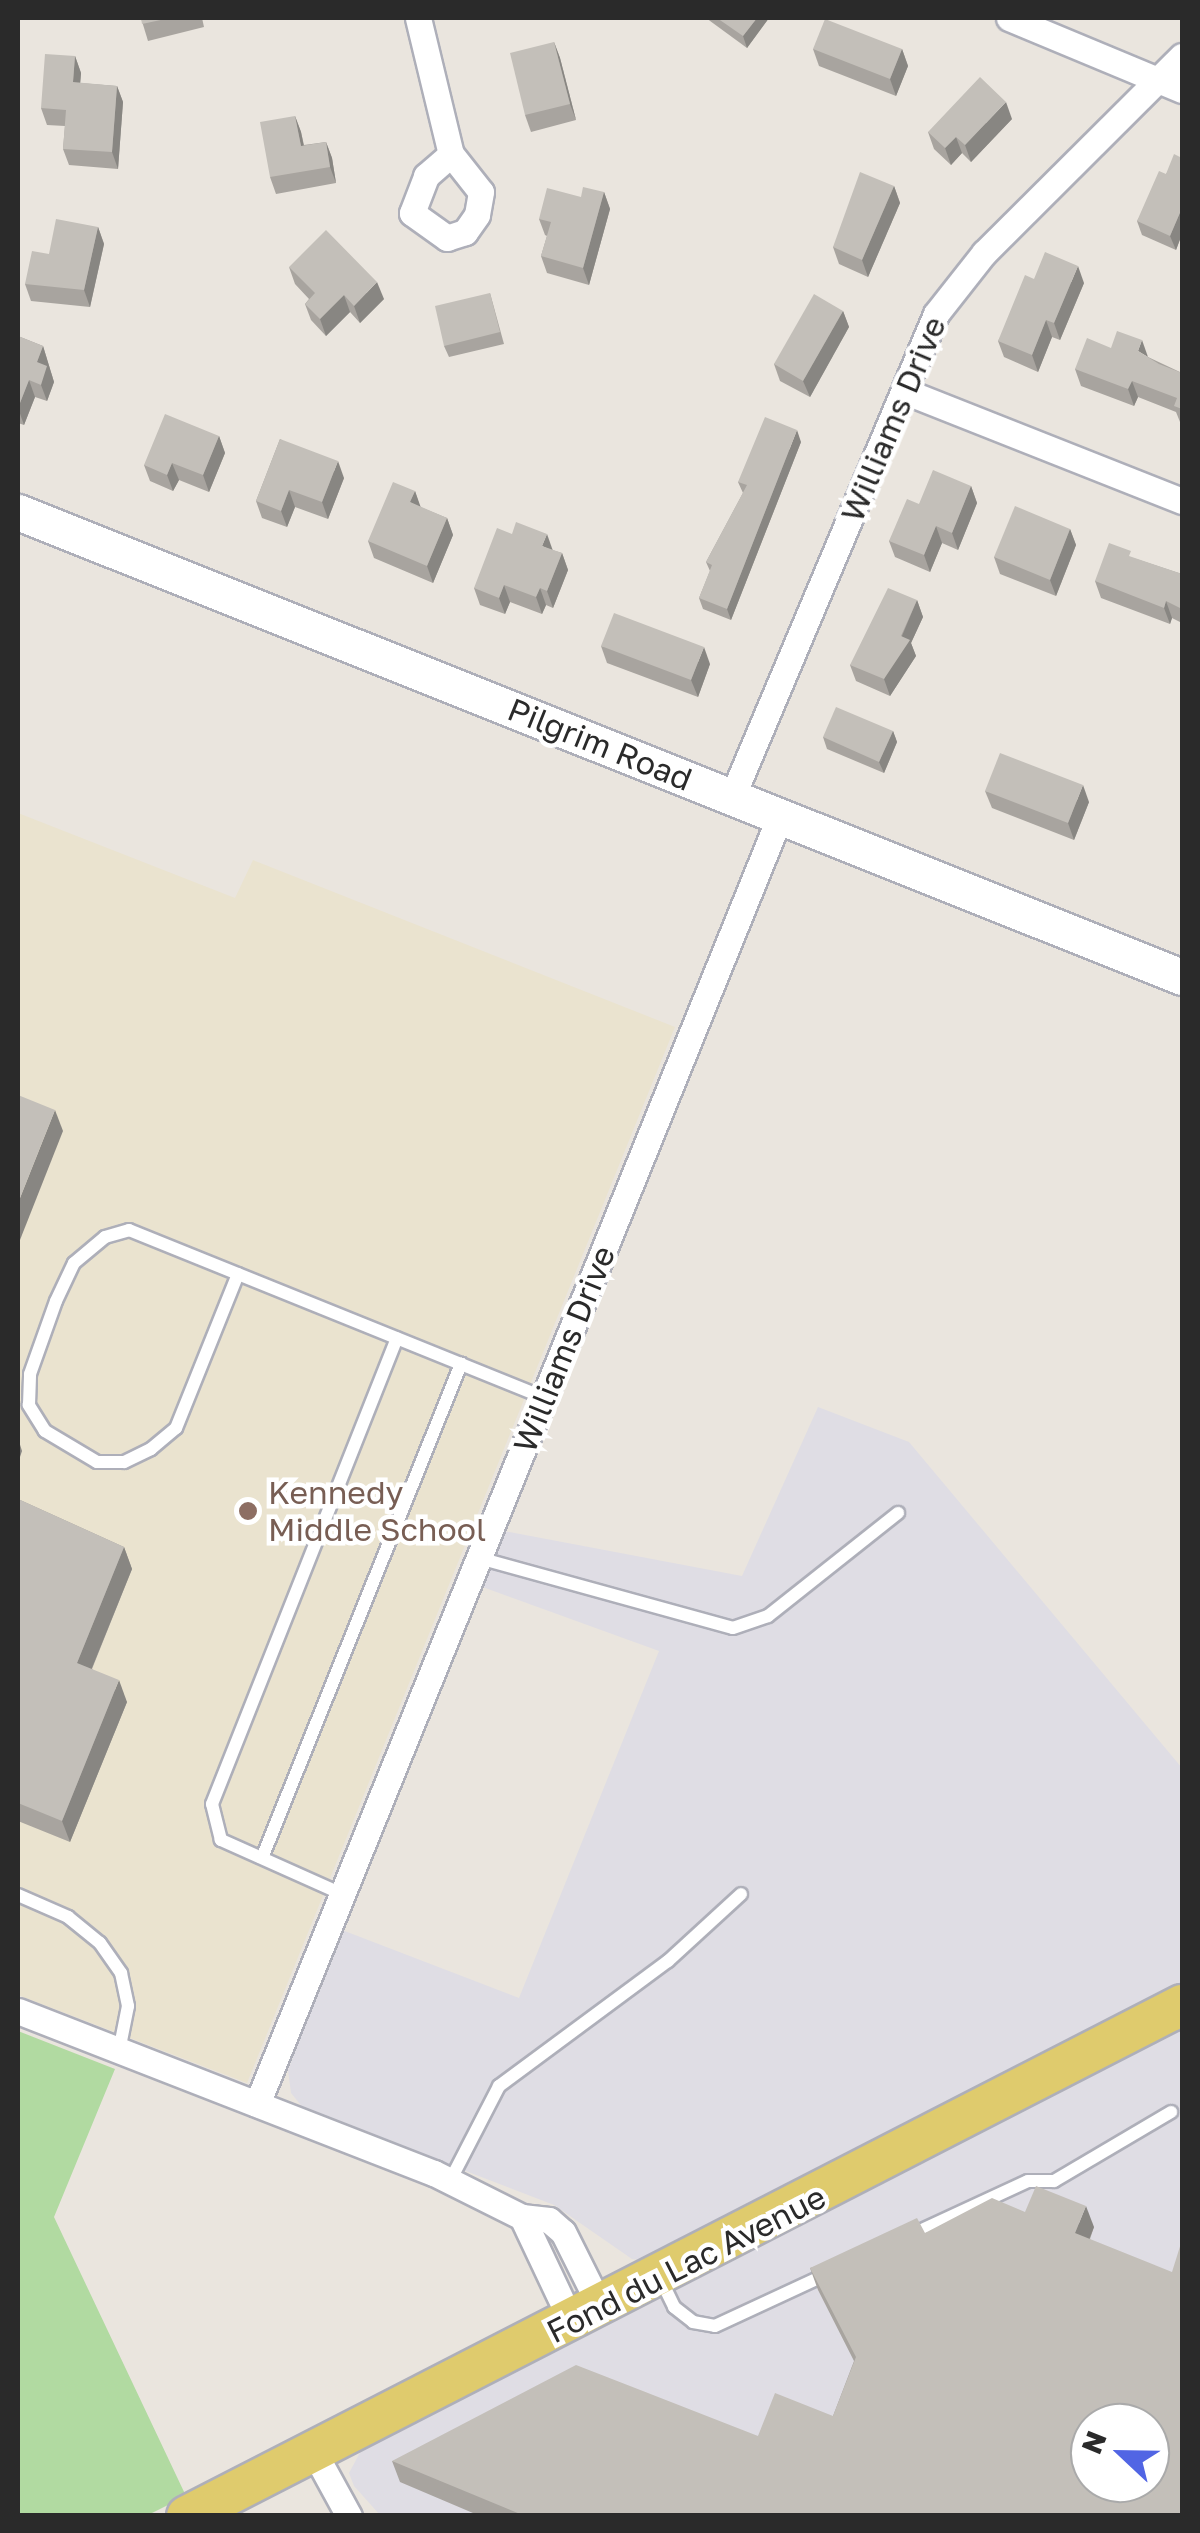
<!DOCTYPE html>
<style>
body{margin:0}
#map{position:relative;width:1200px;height:2533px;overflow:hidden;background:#eae5de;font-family:"Golos Text",sans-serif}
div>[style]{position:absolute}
.industrial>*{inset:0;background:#dfdde4}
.education>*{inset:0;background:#eae3cf}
.green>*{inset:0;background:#b1daa1}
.roads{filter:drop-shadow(2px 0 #aeafb9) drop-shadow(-2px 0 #aeafb9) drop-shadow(0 2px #aeafb9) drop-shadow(0 -2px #aeafb9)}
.lane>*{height:12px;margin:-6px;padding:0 6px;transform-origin:6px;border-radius:6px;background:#fff}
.street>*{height:25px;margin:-12.5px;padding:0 12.5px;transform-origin:12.5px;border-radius:12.5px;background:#fff}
.secondary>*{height:35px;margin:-17.5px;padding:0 17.5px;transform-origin:17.5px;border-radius:17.5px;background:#fff}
.primary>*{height:40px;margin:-20px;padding:0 20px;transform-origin:20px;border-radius:20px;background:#dfcb6d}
.wall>*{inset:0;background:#a8a49f}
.shaded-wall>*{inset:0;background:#888682}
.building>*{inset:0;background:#c3bfb9}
.dots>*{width:28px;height:28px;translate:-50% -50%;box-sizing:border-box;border:5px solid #fff;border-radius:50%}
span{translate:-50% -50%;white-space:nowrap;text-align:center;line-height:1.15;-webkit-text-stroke:9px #fff;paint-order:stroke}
.street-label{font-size:32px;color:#2a2a2a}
.education-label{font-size:32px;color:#785e54}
.left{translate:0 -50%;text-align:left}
.frame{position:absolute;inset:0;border:20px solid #2a2a2a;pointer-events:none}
.north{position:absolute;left:1070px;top:2403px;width:100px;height:100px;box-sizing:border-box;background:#fff;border:2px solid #aaa;border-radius:50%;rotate:292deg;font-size:28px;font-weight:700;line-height:40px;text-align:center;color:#2a2a2a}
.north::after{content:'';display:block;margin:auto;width:35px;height:45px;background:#5165e4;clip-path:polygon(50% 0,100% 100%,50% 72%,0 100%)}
</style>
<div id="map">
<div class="industrial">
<i style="clip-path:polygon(818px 1407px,909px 1442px,1182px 1768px,1182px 1990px,643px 2260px,632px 2259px,554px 2205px,304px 2109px,291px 2093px,288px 2070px,342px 1930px,519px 1998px,659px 1651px,480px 1586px,504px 1531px,742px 1576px)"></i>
<i style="clip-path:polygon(evenodd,1182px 2020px,1182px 2515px,380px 2515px,354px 2486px,349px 2473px,363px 2447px,396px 2427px,973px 2135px,1182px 2020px,1090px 2423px,1150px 2423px,1150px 2483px,1090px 2483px,1090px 2423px)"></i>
</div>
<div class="education">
<i style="clip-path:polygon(18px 813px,235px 898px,253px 860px,675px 1027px,247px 2083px,18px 1995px)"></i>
</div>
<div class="green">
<i style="clip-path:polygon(18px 2031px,115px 2069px,54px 2217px,186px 2496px,148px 2515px,18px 2515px)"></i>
</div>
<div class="roads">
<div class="lane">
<i style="left:238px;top:1274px;width:166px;rotate:111.9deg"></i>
<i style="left:176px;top:1428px;width:33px;rotate:140deg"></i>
<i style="left:151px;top:1449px;width:30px;rotate:154deg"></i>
<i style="left:124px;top:1462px;width:27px;rotate:180deg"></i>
<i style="left:97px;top:1462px;width:61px;rotate:-149.2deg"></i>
<i style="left:45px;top:1431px;width:31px;rotate:-122deg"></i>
<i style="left:29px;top:1405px;width:31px;rotate:-88deg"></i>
<i style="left:30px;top:1374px;width:77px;rotate:-70.4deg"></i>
<i style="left:56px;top:1301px;width:42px;rotate:-64.7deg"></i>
<i style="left:74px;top:1263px;width:40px;rotate:-40deg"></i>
<i style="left:105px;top:1237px;width:25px;rotate:-16deg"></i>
<i style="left:129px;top:1230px;width:448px;rotate:22deg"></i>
<i style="left:479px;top:1558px;width:263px;rotate:15.4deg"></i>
<i style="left:733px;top:1628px;width:37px;rotate:-19deg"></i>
<i style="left:768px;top:1616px;width:166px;rotate:-38.4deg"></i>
<i style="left:262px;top:1858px;width:533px;rotate:-68.06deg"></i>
<i style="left:342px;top:1894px;width:133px;rotate:-155.9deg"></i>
<i style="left:221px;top:1840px;width:37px;rotate:-104deg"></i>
<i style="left:212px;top:1804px;width:501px;rotate:-68.35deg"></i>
<i style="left:18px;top:1895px;width:55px;rotate:23.7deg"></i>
<i style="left:68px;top:1917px;width:41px;rotate:39.1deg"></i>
<i style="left:100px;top:1943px;width:37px;rotate:55deg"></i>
<i style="left:121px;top:1973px;width:34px;rotate:78deg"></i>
<i style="left:128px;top:2006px;width:46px;rotate:101.3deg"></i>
<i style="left:450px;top:2181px;width:107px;rotate:-62.7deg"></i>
<i style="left:499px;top:2086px;width:210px;rotate:-36.5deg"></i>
<i style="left:668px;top:1961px;width:99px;rotate:-42.5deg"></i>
<i style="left:909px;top:2236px;width:131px;rotate:-24.8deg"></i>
<i style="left:1028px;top:2181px;width:26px"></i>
<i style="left:1054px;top:2181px;width:136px;rotate:-30.5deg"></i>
<i style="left:661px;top:2280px;width:30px;rotate:64deg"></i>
<i style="left:674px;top:2307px;width:24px;rotate:38deg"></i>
<i style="left:693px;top:2322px;width:22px;rotate:10deg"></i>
<i style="left:715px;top:2326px;width:123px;rotate:-24.9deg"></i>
</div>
<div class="street">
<i style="left:418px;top:18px;width:140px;rotate:76.4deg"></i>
<i style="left:451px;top:154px;width:48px;rotate:51.7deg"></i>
<i style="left:481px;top:192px;width:23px;rotate:100deg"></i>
<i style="left:477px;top:215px;width:21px;rotate:125deg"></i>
<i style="left:465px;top:232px;width:19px;rotate:162deg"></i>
<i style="left:447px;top:238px;width:43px;rotate:-144.5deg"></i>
<i style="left:412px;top:213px;width:40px;rotate:-69deg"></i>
<i style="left:426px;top:176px;width:33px;rotate:-41deg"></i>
<i style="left:1009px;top:18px;width:187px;rotate:22.6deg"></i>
<i style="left:904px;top:391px;width:299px;rotate:21.6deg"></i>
<i style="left:732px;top:797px;width:524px;rotate:-67.1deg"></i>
<i style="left:936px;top:314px;width:78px;rotate:-51.8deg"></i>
<i style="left:984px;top:253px;width:279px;rotate:-44.9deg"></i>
<i style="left:18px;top:2011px;width:446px;rotate:21.3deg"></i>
<i style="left:434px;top:2173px;width:98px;rotate:26.6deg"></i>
<i style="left:522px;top:2217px;width:27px;rotate:6deg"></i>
<i style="left:549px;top:2220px;width:18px;rotate:41deg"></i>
<i style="left:563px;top:2232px;width:85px;rotate:63.4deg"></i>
<i style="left:257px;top:2104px;width:1390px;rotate:-67.9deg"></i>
<i style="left:522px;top:2217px;width:117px;rotate:64.7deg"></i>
<i style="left:315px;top:2454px;width:71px;rotate:61.3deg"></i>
</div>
<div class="secondary">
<i style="left:18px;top:512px;width:1253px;rotate:21.78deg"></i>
</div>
<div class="primary">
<i style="left:187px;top:2516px;width:1119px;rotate:-27.18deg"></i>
</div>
</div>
<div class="wall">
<i style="clip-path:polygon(141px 18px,202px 18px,204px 27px,148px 41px)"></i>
<i style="clip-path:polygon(706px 18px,769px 18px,747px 48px)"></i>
<i style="clip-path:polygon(554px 42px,560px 58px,576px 120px,531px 132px,525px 115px)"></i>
<i style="clip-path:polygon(813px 49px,902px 49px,908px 66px,896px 96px,819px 66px)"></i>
<i style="clip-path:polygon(75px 56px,81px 73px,80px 83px,117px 86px,123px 102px,118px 169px,69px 165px,63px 149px,65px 126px,47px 125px,41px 108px)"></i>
<i style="clip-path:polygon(295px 116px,301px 132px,304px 145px,326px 142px,332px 158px,336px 183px,276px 194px,270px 177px)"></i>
<i style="clip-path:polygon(1012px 119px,971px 162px,962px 153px,951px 165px,934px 149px,928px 132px)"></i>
<i style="clip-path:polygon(1182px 158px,1182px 234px,1176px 250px,1142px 235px,1137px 221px,1166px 174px)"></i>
<i style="clip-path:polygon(894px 186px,900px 203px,868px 277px,839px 264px,833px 247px)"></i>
<i style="clip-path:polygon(604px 192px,610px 209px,589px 285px,547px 273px,541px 256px,547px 236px,545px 235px,539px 219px,581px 197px)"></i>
<i style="clip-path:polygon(98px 227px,104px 244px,90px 307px,31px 301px,25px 284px,49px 254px)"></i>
<i style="clip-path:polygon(289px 267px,384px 299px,360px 323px,350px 312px,326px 336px,311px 320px,305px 304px,309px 299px,295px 284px)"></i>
<i style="clip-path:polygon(1034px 279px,1084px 283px,1060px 340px,1052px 337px,1038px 372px,1004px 357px,998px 341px)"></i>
<i style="clip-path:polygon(490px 293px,504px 344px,449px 357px,444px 346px)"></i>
<i style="clip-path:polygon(843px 311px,849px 327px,810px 397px,780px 381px,774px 364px)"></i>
<i style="clip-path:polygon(18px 336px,43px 346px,54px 382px,47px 401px,35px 397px,24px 425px,18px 423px)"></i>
<i style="clip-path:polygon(1111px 348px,1148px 357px,1182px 373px,1182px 423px,1180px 422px,1176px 412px,1138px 397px,1134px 406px,1081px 386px,1075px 369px)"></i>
<i style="clip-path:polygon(219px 436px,225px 453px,209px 492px,179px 480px,173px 491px,150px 481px,144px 465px)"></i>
<i style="clip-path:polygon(280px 439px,344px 478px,328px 519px,295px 507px,287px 527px,262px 518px,256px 501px)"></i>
<i style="clip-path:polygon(801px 442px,731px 620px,703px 609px,699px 598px,710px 571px,706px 562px,743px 493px,738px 482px)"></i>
<i style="clip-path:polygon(971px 486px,977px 503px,958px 550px,942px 543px,930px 572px,895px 557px,889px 541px,919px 504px)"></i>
<i style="clip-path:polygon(415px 491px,420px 507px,447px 518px,453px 535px,433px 583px,374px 558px,368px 541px)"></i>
<i style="clip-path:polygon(1070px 529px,1076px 545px,1056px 596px,1000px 574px,994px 557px)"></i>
<i style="clip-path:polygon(552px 550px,562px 553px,568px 570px,553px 608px,546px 605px,542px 614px,510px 602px,505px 614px,480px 605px,474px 588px)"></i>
<i style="clip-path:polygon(1133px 558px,1182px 574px,1182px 623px,1172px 618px,1170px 624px,1101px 598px,1095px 581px)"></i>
<i style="clip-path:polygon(917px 600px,923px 617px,911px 643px,916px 656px,890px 696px,856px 681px,850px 665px)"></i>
<i style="clip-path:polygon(601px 646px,710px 664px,698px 697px,607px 663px)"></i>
<i style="clip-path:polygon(893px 731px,897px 742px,884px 773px,827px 749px,823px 737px)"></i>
<i style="clip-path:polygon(985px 791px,1089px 802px,1074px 840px,992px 808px)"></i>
<i style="clip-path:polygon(18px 1499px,124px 1547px,132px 1569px,92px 1669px,127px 1702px,70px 1842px,18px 1821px)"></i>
<i style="clip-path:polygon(1025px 2212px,1094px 2227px,1090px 2239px,1182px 2516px,480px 2516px,400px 2482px,392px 2461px,758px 2436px,833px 2416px,854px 2361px,818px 2290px,810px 2268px,925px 2233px)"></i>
</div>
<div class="shaded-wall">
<i style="clip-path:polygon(757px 18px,769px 18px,747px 48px,743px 36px)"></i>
<i style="clip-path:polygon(554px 42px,560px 58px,576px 120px,570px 104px)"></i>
<i style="clip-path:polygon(902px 49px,908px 66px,896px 96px,890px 79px)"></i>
<i style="clip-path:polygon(75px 56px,81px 73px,79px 99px,73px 82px)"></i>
<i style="clip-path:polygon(117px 86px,123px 102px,118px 169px,112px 152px)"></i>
<i style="clip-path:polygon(1006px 102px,1012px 119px,971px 162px,965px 145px)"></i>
<i style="clip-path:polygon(295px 116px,301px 132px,307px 163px,301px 146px)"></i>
<i style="clip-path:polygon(956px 137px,962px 153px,951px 165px,945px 148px)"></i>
<i style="clip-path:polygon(326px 142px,332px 158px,336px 183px,330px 167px)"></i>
<i style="clip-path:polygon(894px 186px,900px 203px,868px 277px,862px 260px)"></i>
<i style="clip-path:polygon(604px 192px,610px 209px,589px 285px,583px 268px)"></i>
<i style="clip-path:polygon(1182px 208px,1182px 234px,1176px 250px,1170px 236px)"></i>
<i style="clip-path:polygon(98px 227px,104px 244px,90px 307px,84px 290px)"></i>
<i style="clip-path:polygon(1078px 266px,1084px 283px,1060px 340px,1054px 323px)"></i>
<i style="clip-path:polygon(377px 282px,384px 299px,360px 323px,354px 306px)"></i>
<i style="clip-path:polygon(344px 295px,350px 312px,326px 336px,320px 319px)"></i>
<i style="clip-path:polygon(843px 311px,849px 327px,810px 397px,803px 381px)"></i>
<i style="clip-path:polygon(1046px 320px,1052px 337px,1038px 372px,1032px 355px)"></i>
<i style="clip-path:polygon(1142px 340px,1148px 357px,1138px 351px)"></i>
<i style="clip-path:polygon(43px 346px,54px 382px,47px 401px,41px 385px,37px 362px)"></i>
<i style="clip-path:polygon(29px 380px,35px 397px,24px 425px,18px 408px)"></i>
<i style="clip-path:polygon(1132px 381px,1138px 397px,1134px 406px,1128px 389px)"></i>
<i style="clip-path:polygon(797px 430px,801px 442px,731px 620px,727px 609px)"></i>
<i style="clip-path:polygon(219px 436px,225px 453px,209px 492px,203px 475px)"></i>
<i style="clip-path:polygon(338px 461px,344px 478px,328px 519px,322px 502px)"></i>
<i style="clip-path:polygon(172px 463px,179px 480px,173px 491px,167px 475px)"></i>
<i style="clip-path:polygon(971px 486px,977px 503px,958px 550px,952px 533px)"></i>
<i style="clip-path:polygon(289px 490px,295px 507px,287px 527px,281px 511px)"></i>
<i style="clip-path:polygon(415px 491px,421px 508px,410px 502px)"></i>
<i style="clip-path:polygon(447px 518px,453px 535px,433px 583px,427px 566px)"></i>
<i style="clip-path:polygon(936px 526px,942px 543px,930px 572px,924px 555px)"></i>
<i style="clip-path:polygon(1070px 529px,1076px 545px,1056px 596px,1050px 580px)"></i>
<i style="clip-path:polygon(547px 534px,553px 551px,542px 546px)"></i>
<i style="clip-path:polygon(562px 553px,568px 570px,553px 608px,547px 591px)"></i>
<i style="clip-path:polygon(504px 585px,510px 602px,505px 614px,499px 598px)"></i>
<i style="clip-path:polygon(540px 588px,546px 605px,542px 614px,536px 597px)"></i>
<i style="clip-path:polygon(917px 600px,923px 617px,911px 643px,916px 656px,890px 696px,884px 679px)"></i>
<i style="clip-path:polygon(1166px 601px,1172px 618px,1170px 624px,1164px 608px)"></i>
<i style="clip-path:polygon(704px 647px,710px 664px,698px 697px,691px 680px)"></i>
<i style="clip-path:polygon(893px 731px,897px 742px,884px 773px,879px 762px)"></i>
<i style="clip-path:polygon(1083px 785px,1089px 802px,1074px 840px,1068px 823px)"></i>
<i style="clip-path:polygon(55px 1110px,63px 1131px,18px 1245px,18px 1203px)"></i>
<i style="clip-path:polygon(18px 1438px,22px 1451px,18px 1463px)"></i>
<i style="clip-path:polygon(124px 1547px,132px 1569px,85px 1685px,77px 1663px)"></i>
<i style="clip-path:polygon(119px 1680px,127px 1702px,70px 1842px,62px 1821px)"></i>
<i style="clip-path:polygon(1086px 2206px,1094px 2227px,1083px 2255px,1075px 2233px)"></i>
</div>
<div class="building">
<i style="clip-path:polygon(141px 18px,170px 18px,142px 24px)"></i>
<i style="clip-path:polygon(717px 18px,757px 18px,743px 36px)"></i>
<i style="clip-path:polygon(825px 19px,902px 49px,890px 79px,813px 49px)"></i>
<i style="clip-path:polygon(554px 42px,570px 104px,525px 115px,510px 53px)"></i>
<i style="clip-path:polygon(45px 54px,75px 56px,73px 82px,117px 86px,112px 152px,63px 149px,66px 110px,41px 108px)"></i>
<i style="clip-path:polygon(980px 77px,1006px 102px,965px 145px,956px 137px,945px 148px,928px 132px)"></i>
<i style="clip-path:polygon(295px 116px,301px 146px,326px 142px,330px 167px,270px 177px,260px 122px)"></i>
<i style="clip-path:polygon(1174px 154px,1182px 158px,1182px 208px,1170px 236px,1137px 221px,1159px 171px,1166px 174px)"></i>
<i style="clip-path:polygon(860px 172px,894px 186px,862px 260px,833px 247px)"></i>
<i style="clip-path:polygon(583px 187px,604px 192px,583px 268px,541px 256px,551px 222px,539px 219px,547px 188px,581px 197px)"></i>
<i style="clip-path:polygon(56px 219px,98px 227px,84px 290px,25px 284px,32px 251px,49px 254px)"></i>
<i style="clip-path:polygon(326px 230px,377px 282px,354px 306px,344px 295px,320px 319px,305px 304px,315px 293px,289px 267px)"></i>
<i style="clip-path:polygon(1045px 252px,1078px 266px,1054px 323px,1046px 320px,1032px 355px,998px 341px,1025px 275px,1034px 279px)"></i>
<i style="clip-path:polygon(490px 293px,500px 332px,444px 346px,435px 306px)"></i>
<i style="clip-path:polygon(814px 294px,843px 311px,803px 381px,774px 364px)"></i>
<i style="clip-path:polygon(1117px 331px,1142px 340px,1138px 351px,1159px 364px,1182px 373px,1182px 409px,1174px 406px,1177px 398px,1132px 381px,1128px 389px,1075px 369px,1087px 338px,1111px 348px)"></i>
<i style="clip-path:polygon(18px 336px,43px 346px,37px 362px,47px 366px,41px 385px,29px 380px,18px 408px)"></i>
<i style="clip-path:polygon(165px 414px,219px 436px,203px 475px,172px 463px,167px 475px,144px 465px)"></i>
<i style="clip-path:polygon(765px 417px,797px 430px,727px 609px,699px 598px,712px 565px,706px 562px,747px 485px,738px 482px)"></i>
<i style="clip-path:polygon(280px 439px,338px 461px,322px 502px,289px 490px,281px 511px,256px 501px)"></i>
<i style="clip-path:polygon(933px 470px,971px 486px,952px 533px,936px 526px,924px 555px,889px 541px,907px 499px,919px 504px)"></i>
<i style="clip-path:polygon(393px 482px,415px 491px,410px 502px,447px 518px,427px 566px,368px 541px)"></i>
<i style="clip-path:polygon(1015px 506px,1070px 529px,1050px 580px,994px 557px)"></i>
<i style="clip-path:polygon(516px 522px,547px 534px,542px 546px,562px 553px,547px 591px,540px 588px,536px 597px,504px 585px,499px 598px,474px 588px,497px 528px,512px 534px)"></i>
<i style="clip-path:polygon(1109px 543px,1131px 551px,1129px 556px,1182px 574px,1182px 609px,1166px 601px,1164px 608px,1095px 581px)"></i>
<i style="clip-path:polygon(888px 588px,917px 600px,901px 636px,910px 640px,884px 679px,850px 665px)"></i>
<i style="clip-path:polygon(614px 613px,704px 647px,691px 680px,601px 646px)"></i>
<i style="clip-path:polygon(836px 707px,893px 731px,879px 762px,823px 737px)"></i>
<i style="clip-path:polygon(1000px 753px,1083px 785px,1068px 823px,985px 791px)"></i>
<i style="clip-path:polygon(18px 1095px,55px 1110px,18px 1203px)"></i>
<i style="clip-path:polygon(18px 1499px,124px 1547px,77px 1663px,119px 1680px,62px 1821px,18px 1803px)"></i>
<i style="clip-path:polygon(evenodd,1036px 2186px,1086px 2206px,1075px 2233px,1172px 2272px,1182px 2240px,1182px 2516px,525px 2516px,392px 2461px,576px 2365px,758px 2436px,775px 2393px,833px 2416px,856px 2357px,810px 2268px,917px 2218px,925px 2233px,992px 2198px,1025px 2212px,1036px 2186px,1090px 2423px,1150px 2423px,1150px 2483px,1090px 2483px,1090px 2423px)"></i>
</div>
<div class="dots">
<i style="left:248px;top:1511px;background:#8d6e63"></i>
</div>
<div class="street-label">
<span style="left:893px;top:419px;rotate:-67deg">Williams Drive</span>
<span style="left:600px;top:744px;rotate:22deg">Pilgrim Road</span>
<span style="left:564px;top:1349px;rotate:-68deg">Williams Drive</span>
<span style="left:686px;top:2264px;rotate:-27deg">Fond du Lac Avenue</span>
</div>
<div class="education-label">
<span class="left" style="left:268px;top:1511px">Kennedy<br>Middle School</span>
</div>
<div class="frame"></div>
<div class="north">N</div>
</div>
